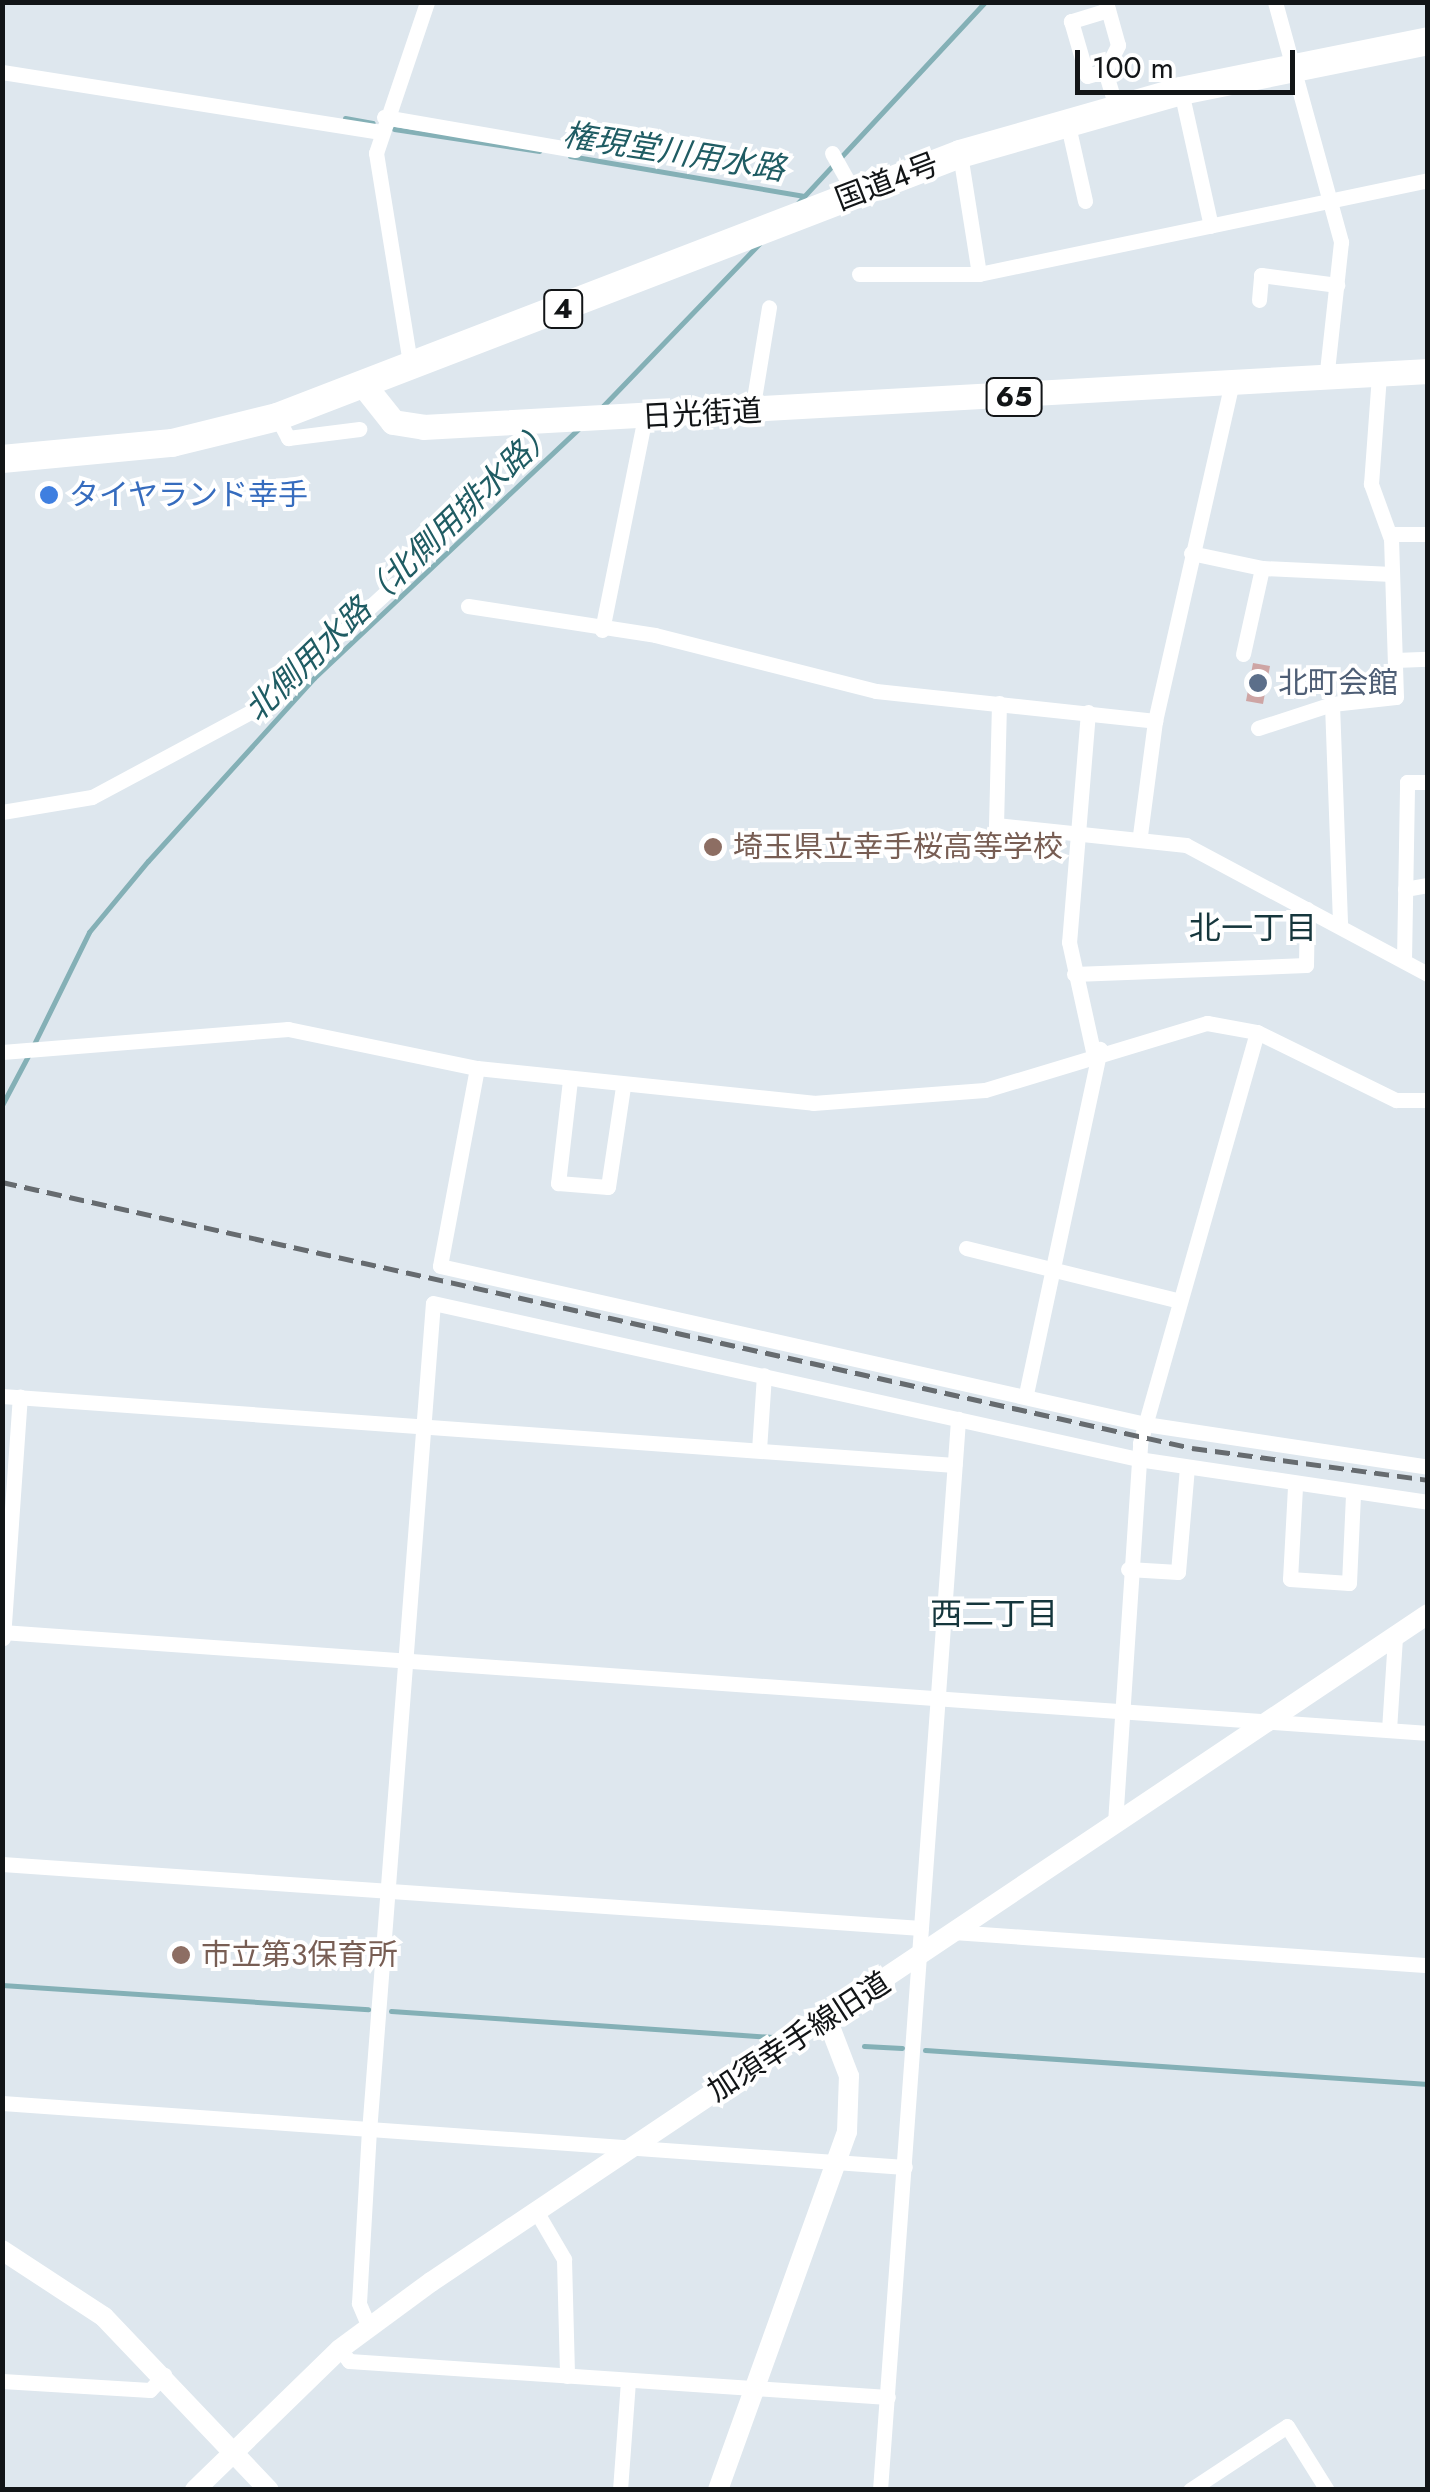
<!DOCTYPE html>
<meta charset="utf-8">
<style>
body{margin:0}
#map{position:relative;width:1430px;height:2492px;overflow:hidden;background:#dee7ee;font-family:Jost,"Noto Sans JP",sans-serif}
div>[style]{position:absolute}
.stream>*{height:5px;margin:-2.5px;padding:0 2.5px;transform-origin:2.5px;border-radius:2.5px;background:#84b0b6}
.building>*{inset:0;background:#cea5a4}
.minor>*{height:15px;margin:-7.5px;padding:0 7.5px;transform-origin:7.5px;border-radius:7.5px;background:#fff}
.tertiary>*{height:20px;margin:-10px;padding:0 10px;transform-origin:10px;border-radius:10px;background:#fff}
.primary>*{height:25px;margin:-12.5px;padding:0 12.5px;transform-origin:12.5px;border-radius:12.5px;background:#fff}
.trunk>*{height:28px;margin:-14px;padding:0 14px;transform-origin:14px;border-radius:14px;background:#fff}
.rail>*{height:5px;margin-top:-2.5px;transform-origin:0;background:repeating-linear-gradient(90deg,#666b6f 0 15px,transparent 0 23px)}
.dots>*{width:28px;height:28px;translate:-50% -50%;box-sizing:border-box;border:5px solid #fff;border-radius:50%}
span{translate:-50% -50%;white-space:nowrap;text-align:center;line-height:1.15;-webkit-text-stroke:8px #fff;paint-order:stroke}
.shield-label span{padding:2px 8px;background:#fff;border:2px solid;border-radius:8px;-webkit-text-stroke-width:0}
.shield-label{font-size:28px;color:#121517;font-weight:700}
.street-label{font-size:30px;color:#121517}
.shop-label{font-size:30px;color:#366cbe}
.left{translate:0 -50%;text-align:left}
.service-label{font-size:30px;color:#4e5e75}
.education-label{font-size:30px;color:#785e54}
.water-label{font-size:32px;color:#1f5c63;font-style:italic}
.neighbourhood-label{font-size:32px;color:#15363c}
.frame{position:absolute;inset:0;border:5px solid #121517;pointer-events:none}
.scale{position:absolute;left:1075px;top:50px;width:220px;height:45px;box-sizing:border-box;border:5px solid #121517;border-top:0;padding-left:12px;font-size:30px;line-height:35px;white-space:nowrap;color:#121517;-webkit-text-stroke:8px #fff;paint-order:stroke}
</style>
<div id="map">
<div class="stream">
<i style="left:345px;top:118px;width:28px;rotate:10deg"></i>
<i style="left:394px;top:129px;width:147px;rotate:8.6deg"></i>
<i style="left:570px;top:156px;width:236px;rotate:9.7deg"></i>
<i style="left:840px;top:158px;width:213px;rotate:-47.1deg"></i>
<i style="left:796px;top:205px;width:54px;rotate:-47.2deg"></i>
<i style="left:602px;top:407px;width:229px;rotate:-46.1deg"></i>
<i style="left:34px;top:1044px;width:125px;rotate:-63.8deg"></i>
<i style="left:89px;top:932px;width:92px;rotate:-50.3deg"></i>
<i style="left:148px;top:861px;width:247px;rotate:-47.8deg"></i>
<i style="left:314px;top:678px;width:364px;rotate:-43.3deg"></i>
<i style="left:2px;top:1105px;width:58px;rotate:-62.1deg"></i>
<i style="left:2px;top:1985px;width:367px;rotate:3.8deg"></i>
<i style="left:391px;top:2011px;width:383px;rotate:3.9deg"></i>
<i style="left:864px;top:2046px;width:38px;rotate:3deg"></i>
<i style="left:925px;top:2050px;width:504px;rotate:3.87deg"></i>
</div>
<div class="building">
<i style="clip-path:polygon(1253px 663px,1270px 666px,1263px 704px,1246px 701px)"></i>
</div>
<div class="minor">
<i style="left:1275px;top:2px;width:249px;rotate:74.6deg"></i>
<i style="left:1341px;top:242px;width:138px;rotate:96.2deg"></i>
<i style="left:1108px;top:10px;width:39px;rotate:163deg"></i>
<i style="left:1071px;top:21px;width:57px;rotate:73.8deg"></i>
<i style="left:1087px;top:76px;width:19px;rotate:-16deg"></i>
<i style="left:1105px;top:71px;width:38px;rotate:73deg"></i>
<i style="left:1105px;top:71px;width:29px;rotate:-63deg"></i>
<i style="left:1118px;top:45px;width:45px;rotate:-105.6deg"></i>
<i style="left:2px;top:72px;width:382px;rotate:9deg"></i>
<i style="left:1181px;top:91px;width:138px;rotate:77.5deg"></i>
<i style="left:384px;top:117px;width:194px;rotate:9.8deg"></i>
<i style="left:1067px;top:121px;width:82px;rotate:77.3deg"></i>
<i style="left:832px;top:153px;width:47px;rotate:60.7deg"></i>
<i style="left:960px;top:154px;width:121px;rotate:81deg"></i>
<i style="left:859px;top:274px;width:120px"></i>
<i style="left:979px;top:274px;width:459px;rotate:-11.8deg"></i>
<i style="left:1259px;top:300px;width:25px;rotate:-85deg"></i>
<i style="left:1261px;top:275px;width:77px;rotate:7.5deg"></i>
<i style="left:411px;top:369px;width:219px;rotate:-99.2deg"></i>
<i style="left:376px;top:153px;width:159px;rotate:-71.3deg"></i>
<i style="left:752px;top:411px;width:105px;rotate:-80.7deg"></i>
<i style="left:277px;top:417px;width:24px;rotate:62deg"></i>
<i style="left:288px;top:438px;width:72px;rotate:-7.2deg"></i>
<i style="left:1390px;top:534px;width:38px"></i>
<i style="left:1191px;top:553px;width:73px;rotate:11.9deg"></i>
<i style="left:468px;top:606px;width:189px;rotate:8.8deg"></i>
<i style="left:655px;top:635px;width:228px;rotate:14.2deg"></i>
<i style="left:876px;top:691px;width:281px;rotate:6.1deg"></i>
<i style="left:602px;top:630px;width:217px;rotate:-78.6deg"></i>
<i style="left:1243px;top:654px;width:88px;rotate:-77.5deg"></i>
<i style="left:1262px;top:568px;width:130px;rotate:2.6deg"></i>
<i style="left:1395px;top:660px;width:33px;rotate:-2deg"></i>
<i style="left:999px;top:703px;width:122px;rotate:91.4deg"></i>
<i style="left:996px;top:825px;width:191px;rotate:6deg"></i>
<i style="left:1186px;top:845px;width:274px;rotate:28.1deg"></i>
<i style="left:1332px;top:704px;width:222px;rotate:87.9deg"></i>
<i style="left:1088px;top:712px;width:231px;rotate:94.7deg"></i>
<i style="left:1069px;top:942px;width:112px;rotate:77.6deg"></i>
<i style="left:1258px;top:728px;width:78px;rotate:-18deg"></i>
<i style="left:1332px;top:704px;width:64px;rotate:-6.2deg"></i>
<i style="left:1396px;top:697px;width:158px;rotate:-91.8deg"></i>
<i style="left:1391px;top:539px;width:59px;rotate:-110deg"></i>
<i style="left:1371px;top:484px;width:110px;rotate:-85.8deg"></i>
<i style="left:2px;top:812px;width:91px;rotate:-9.5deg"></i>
<i style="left:92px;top:797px;width:193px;rotate:-28.2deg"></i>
<i style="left:262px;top:706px;width:180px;rotate:-42.5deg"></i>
<i style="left:1140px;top:835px;width:115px;rotate:-82.5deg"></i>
<i style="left:1155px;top:721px;width:344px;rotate:-77.2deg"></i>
<i style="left:1405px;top:889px;width:23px;rotate:-10deg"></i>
<i style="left:1404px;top:960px;width:178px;rotate:-89deg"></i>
<i style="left:1407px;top:782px;width:21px"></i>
<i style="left:1074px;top:974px;width:232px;rotate:-2.2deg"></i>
<i style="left:1306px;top:965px;width:56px;rotate:-89deg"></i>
<i style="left:2px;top:1052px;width:287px;rotate:-4.6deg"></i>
<i style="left:288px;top:1029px;width:193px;rotate:11.7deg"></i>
<i style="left:477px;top:1068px;width:338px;rotate:5.9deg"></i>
<i style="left:813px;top:1103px;width:172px;rotate:-4.3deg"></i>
<i style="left:985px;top:1090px;width:232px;rotate:-16.8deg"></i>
<i style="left:1207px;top:1023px;width:51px;rotate:10.2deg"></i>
<i style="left:1257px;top:1032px;width:155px;rotate:26.1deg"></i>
<i style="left:1396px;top:1100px;width:32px"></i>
<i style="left:477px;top:1068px;width:201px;rotate:100.6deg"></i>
<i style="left:440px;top:1266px;width:722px;rotate:12.63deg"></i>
<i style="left:1145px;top:1424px;width:286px;rotate:8.6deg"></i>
<i style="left:570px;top:1080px;width:104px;rotate:96.6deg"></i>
<i style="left:558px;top:1183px;width:50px;rotate:4.6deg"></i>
<i style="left:608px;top:1187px;width:101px;rotate:-81.5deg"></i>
<i style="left:966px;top:1248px;width:216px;rotate:13.9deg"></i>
<i style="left:1026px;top:1394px;width:353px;rotate:-77.9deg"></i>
<i style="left:2px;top:1396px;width:955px;rotate:4.14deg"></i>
<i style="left:759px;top:1450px;width:75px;rotate:-86.2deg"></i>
<i style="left:1295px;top:1487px;width:92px;rotate:93.1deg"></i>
<i style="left:1290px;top:1579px;width:59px;rotate:3.9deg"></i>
<i style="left:1349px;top:1583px;width:89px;rotate:-87.4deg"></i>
<i style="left:1128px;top:1569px;width:50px;rotate:3.4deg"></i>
<i style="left:1178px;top:1572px;width:104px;rotate:-85.1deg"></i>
<i style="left:2px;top:1632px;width:1430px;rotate:4.05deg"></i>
<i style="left:3px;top:1638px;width:242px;rotate:-86deg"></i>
<i style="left:1389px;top:1730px;width:93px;rotate:-86.3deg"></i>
<i style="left:1115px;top:1823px;width:381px;rotate:-86.2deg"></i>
<i style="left:1140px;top:1443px;width:427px;rotate:-74.1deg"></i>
<i style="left:2px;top:1864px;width:921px;rotate:3.98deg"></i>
<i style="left:953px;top:1932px;width:476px;rotate:4deg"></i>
<i style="left:2px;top:2103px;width:905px;rotate:4.05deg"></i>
<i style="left:536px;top:2211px;width:56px;rotate:59.7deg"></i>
<i style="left:564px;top:2259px;width:117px;rotate:88.5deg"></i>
<i style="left:369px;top:2327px;width:26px;rotate:-113deg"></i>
<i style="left:359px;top:2303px;width:171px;rotate:-86.7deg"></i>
<i style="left:369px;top:2132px;width:831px;rotate:-85.59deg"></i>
<i style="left:433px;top:1303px;width:722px;rotate:12.48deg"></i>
<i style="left:1138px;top:1459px;width:293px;rotate:8.4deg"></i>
<i style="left:340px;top:2349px;width:15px;rotate:53deg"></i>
<i style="left:349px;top:2361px;width:540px;rotate:3.82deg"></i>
<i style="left:2px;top:2381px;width:148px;rotate:3.5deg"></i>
<i style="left:150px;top:2390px;width:21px;rotate:-47deg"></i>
<i style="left:620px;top:2490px;width:110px;rotate:-85.8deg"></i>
<i style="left:880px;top:2490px;width:1074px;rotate:-85.83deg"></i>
<i style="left:1190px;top:2490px;width:116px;rotate:-33.4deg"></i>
<i style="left:1287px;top:2426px;width:75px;rotate:58deg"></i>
</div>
<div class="tertiary">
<i style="left:2px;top:2250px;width:122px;rotate:33.3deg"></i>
<i style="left:104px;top:2317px;width:239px;rotate:46.4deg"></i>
<i style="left:195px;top:2490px;width:202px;rotate:-44.2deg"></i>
<i style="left:340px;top:2349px;width:113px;rotate:-36.4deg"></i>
<i style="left:431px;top:2282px;width:1200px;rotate:-33.82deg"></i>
<i style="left:718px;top:2490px;width:381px;rotate:-70.2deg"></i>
<i style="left:847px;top:2132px;width:56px;rotate:-88deg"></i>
<i style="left:849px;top:2076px;width:61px;rotate:-111.1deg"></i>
</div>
<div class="primary">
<i style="left:366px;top:388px;width:43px;rotate:51.5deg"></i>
<i style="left:393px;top:422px;width:30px;rotate:9deg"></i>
<i style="left:423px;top:427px;width:1007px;rotate:-3.19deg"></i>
</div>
<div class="trunk">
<i style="left:2px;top:459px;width:171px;rotate:-5.4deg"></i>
<i style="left:172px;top:443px;width:108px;rotate:-13.9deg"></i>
<i style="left:277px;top:417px;width:732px;rotate:-21.06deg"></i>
<i style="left:960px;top:154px;width:230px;rotate:-15.9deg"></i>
<i style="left:1181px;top:91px;width:252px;rotate:-11.4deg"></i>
</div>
<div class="rail">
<i style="left:2px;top:1182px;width:1219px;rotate:12.6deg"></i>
<i style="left:1192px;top:1448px;width:238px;rotate:7.7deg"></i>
</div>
<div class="dots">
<i style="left:49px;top:495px;background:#3f7fe0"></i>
<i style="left:1258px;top:683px;background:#5c6f8a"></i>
<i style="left:713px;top:847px;background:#8d6e63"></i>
<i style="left:181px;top:1955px;background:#8d6e63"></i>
</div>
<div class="shield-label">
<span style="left:563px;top:309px">4</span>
<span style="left:1014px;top:397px">65</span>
</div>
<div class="street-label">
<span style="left:887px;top:182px;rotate:-21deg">国道4号</span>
<span style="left:702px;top:414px;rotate:-3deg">日光街道</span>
<span style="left:799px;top:2037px;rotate:-33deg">加須幸手線旧道</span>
</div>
<div class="shop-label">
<span class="left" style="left:69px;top:495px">タイヤランド幸手</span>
</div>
<div class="service-label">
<span class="left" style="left:1278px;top:683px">北町会館</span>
</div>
<div class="education-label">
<span class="left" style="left:733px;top:847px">埼玉県立幸手桜高等学校</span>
<span class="left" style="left:201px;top:1955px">市立第3保育所</span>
</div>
<div class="water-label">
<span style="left:674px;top:152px;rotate:9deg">権現堂川用水路</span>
<span style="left:400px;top:571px;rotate:-44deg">北側用水路（北側用排水路）</span>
</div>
<div class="neighbourhood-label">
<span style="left:1253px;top:928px">北一丁目</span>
<span style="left:994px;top:1614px">西二丁目</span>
</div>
<div class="frame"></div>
<div class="scale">100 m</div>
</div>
